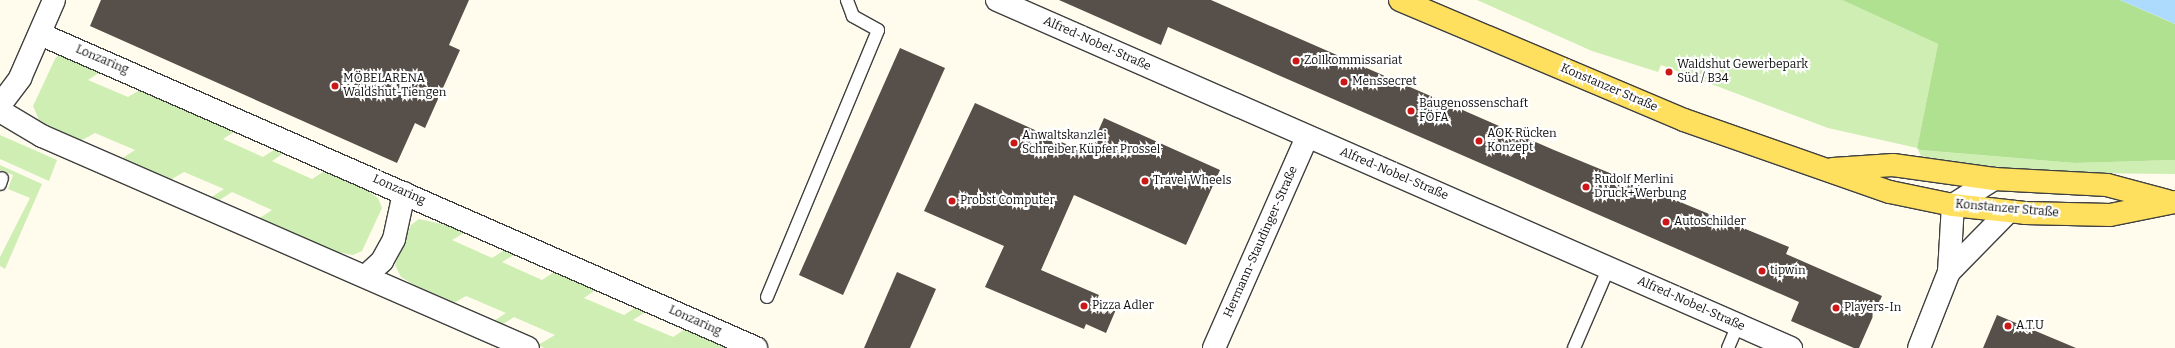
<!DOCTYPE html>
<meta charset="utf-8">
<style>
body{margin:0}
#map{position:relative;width:2175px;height:348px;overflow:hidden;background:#fffcee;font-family:Bitter,serif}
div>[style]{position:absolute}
.green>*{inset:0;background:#cfeeb3}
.forest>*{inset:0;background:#b0e190}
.water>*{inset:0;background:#acdbfd}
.building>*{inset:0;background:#574f49}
.roads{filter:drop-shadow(1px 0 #404040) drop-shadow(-1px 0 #404040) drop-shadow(0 1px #404040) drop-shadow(0 -1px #404040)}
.service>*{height:12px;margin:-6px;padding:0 6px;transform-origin:6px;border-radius:6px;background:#fff}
.minor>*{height:22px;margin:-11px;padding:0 11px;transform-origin:11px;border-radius:11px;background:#fff}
.primary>*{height:22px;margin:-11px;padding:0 11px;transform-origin:11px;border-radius:11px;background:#ffe05e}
.dots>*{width:11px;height:11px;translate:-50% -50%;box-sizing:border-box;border:2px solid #fff;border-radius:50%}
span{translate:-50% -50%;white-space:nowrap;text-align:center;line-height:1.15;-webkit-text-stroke:4px #fff;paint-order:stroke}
.street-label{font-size:12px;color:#0d0d0d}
.poi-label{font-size:12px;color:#0d0d0d}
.left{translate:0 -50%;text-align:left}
</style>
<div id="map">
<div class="green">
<i style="clip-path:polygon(1477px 0,1842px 0,1938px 44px,1917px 148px,1920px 150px,2075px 163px,2175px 160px,2175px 174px,2077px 173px,1924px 161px,1917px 148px,1828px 128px,1661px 65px,1658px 72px,1592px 51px)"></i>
<i style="clip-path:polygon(67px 53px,105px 69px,88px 80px,128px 97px,146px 86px,239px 129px,223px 139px,263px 157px,280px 146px,288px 150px,272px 161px,312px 179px,329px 168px,348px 176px,378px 198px,382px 208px,362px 251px,353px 255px,322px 249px,255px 221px,272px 210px,232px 192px,215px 203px,207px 200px,224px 189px,184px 172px,167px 182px,118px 161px,135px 150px,95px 133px,77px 143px,39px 120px,33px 106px,56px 57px)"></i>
<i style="clip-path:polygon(0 135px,57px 160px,49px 181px,0 159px)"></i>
<i style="clip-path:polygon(0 165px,42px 184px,5px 269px,0 266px,0 257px,30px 198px,8px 189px,13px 175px,0 170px)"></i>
<i style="clip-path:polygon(419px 219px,469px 230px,452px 240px,492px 258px,509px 247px,519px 252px,502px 262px,542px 280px,559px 269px,600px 287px,584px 298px,624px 315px,641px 304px,650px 309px,633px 320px,673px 337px,690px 326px,731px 348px,544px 348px,538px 345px,555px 335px,514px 317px,497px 328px,489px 324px,506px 313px,466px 296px,449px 306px,401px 277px,395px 265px,411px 225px)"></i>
</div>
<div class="forest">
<i style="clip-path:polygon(1842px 0,2120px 0,2175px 24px,2175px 160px,2075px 163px,1920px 150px,1917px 148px,1938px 44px)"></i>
</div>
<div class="water">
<i style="clip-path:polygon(2120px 0,2175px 0,2175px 24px,2164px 19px)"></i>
</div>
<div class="building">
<i style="clip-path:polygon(101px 0,469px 0,449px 45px,460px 50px,425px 128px,415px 123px,397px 163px,90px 26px)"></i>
<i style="clip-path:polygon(1059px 0,1211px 0,1554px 150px,1789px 247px,1786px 254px,1882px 296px,1859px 348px,1854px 348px,1791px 321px,1799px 302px,1168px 27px,1161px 45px)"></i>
<i style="clip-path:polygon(900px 48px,945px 68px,843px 295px,799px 275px)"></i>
<i style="clip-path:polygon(975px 103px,1088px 154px,1104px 118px,1220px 170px,1186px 245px,1074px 195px,1041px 270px,1099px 295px,1097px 299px,1117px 307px,1106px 333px,1086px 324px,1084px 329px,985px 287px,1004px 246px,924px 211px)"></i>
<i style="clip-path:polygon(897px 272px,936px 289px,910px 348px,864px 348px)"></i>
<i style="clip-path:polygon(1997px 315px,2076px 348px,1983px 348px)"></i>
</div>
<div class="roads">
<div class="service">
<i style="left:0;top:184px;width:6px;rotate:-72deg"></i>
<i style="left:767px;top:297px;width:289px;rotate:-67.4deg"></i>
<i style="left:878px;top:30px;width:29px;rotate:-151deg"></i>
<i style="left:853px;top:16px;width:17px;rotate:-111deg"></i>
<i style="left:1574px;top:348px;width:88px;rotate:-66.6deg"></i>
<i style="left:1728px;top:348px;width:25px;rotate:-67deg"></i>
</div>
<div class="minor">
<i style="left:997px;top:0;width:867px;rotate:23.67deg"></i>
<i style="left:40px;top:34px;width:782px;rotate:23.68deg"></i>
<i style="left:0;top:105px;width:34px;rotate:-53deg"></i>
<i style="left:20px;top:78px;width:85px;rotate:-66.4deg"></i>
<i style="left:0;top:111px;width:49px;rotate:30.8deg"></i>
<i style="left:42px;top:136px;width:530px;rotate:23.57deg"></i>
<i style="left:1949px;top:272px;width:84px;rotate:-45.5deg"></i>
<i style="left:367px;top:275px;width:21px;rotate:-43deg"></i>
<i style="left:382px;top:261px;width:25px;rotate:-61deg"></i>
<i style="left:394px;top:239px;width:47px;rotate:-77.7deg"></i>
<i style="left:1214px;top:348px;width:231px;rotate:-66.2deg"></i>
<i style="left:1919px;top:348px;width:82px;rotate:-68.5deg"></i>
<i style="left:1949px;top:272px;width:67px;rotate:-86.6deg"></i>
<i style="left:1953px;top:205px;width:49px;rotate:-32.4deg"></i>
</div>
<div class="primary">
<i style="left:1400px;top:0;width:308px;rotate:22.9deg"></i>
<i style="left:1684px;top:120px;width:218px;rotate:19.3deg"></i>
<i style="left:1890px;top:192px;width:64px;rotate:11.7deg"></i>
<i style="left:1953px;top:205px;width:72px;rotate:6.3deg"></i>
<i style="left:2025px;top:213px;width:85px;rotate:1.3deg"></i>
<i style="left:2110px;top:215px;width:66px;rotate:-11.3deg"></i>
<i style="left:1833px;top:169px;width:60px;rotate:-3.8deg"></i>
<i style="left:1893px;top:165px;width:102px;rotate:7.9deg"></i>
<i style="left:1994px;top:179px;width:113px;rotate:3deg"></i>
<i style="left:2107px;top:185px;width:62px;rotate:14.9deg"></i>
</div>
</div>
<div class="dots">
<i style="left:1296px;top:61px;background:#cd1716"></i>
<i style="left:1669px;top:72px;background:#cd1716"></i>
<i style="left:1344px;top:82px;background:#cd1716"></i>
<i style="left:335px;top:86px;background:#cd1716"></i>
<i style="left:1411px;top:111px;background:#cd1716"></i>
<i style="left:1479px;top:141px;background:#cd1716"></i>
<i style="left:1014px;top:143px;background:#cd1716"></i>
<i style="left:1145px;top:181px;background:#cd1716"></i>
<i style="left:1586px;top:187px;background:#cd1716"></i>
<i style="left:952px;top:201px;background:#cd1716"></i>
<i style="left:1666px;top:222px;background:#cd1716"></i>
<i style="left:1762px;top:271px;background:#cd1716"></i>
<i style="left:1084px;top:306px;background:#cd1716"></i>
<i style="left:1836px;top:308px;background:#cd1716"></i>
<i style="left:2008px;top:326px;background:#cd1716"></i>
</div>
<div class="street-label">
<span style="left:1097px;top:44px;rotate:24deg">Alfred-Nobel-Straße</span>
<span style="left:102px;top:60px;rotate:23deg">Lonzaring</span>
<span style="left:1609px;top:88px;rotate:23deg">Konstanzer Straße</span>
<span style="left:1394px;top:174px;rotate:23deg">Alfred-Nobel-Straße</span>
<span style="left:399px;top:190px;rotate:24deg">Lonzaring</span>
<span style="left:2007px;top:209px;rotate:5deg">Konstanzer Straße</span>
<span style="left:1261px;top:242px;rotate:-66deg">Hermann-Staudinger-Straße</span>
<span style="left:1691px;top:304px;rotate:24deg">Alfred-Nobel-Straße</span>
<span style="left:695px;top:321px;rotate:24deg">Lonzaring</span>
</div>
<div class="poi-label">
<span class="left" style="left:1304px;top:61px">Zollkommissariat</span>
<span class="left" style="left:1677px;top:72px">Waldshut Gewerbepark<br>Süd / B34</span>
<span class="left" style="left:343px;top:86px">MÖBELARENA<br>Waldshut-Tiengen</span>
<span class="left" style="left:1352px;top:82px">Menssecret</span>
<span class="left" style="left:1419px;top:111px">Baugenossenschaft<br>FÖFA</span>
<span class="left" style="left:1487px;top:141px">AOK Rücken<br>Konzept</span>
<span class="left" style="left:1022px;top:143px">Anwaltskanzlei<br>Schreiber Küpfer Prossel</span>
<span class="left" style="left:1594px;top:187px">Rudolf Merlini<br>Druck+Werbung</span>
<span class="left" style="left:1153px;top:181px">Travel Wheels</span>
<span class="left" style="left:960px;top:201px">Probst Computer</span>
<span class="left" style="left:1674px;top:222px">Autoschilder</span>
<span class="left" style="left:1770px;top:271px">tipwin</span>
<span class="left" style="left:1092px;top:306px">Pizza Adler</span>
<span class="left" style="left:1844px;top:308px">Players-In</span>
<span class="left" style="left:2016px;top:326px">A.T.U</span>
</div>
</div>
